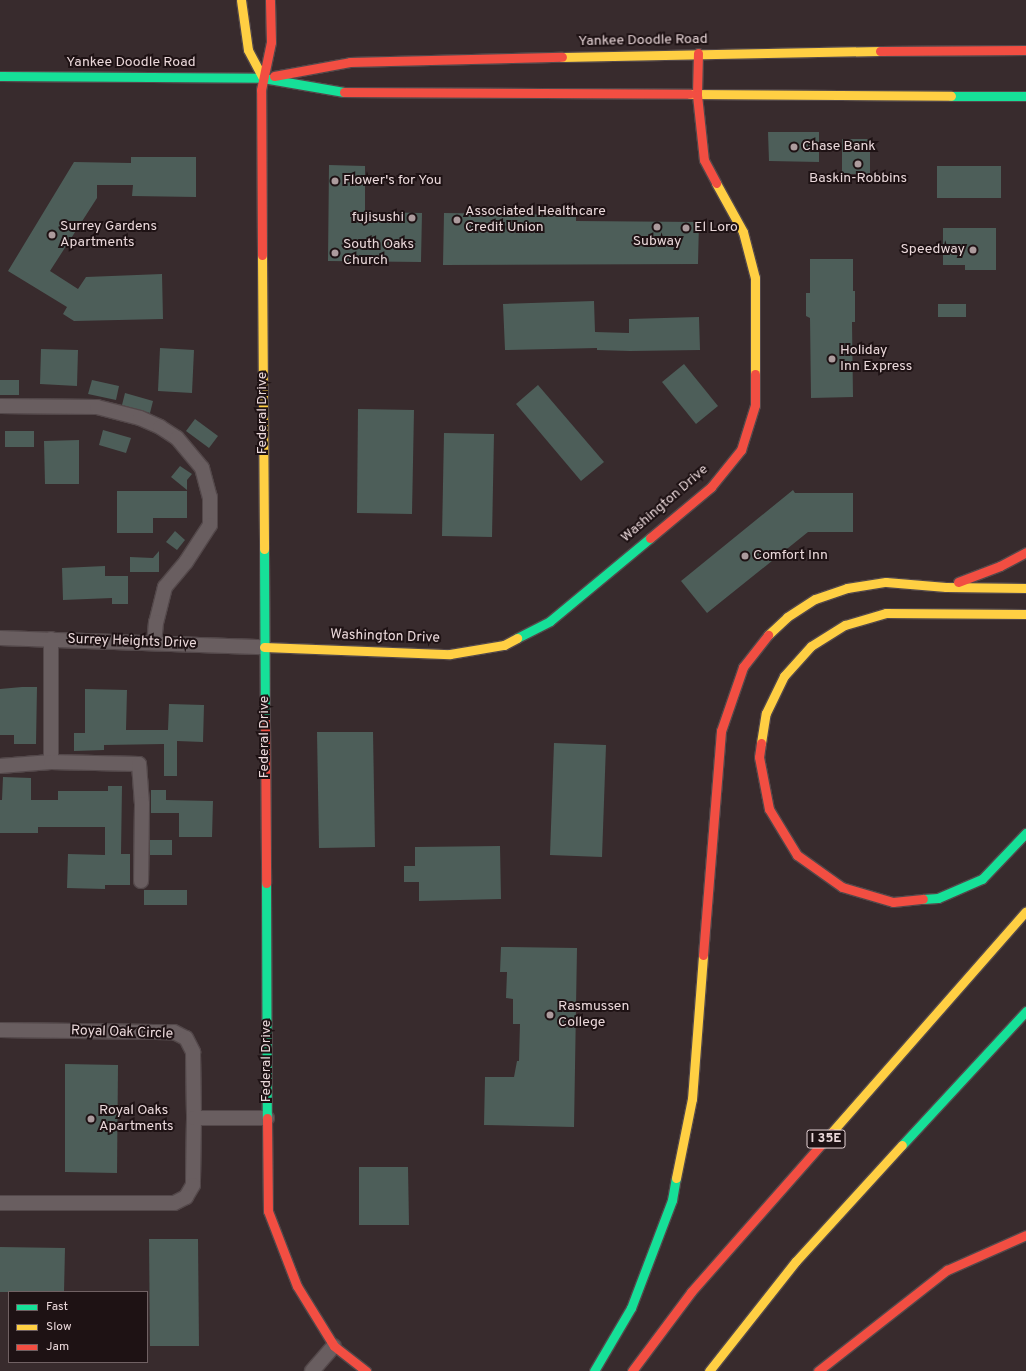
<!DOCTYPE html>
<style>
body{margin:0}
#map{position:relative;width:1026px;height:1371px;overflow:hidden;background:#382b2d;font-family:Overpass,sans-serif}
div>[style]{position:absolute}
.building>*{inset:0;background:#4d5e59}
.roads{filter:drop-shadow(1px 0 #53484a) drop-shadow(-1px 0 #53484a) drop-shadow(0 1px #53484a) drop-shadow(0 -1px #53484a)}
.street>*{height:14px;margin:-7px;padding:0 7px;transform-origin:7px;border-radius:7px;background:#695e60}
.fast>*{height:9px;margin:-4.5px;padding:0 4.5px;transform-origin:4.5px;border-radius:4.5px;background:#16e098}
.slow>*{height:9px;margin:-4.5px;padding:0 4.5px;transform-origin:4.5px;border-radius:4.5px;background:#ffcf43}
.jam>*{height:9px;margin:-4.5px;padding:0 4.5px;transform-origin:4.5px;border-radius:4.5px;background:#f24e42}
.dots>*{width:11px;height:11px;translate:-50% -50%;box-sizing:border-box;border:2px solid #1e1214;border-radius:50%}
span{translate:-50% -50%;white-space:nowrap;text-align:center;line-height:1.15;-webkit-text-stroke:4px #1e1214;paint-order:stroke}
.shield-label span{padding:1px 3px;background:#1e1214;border:1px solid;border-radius:3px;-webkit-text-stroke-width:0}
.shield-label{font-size:13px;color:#ead8da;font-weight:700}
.street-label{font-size:14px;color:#ead8da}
.poi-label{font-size:14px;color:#ead8da}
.left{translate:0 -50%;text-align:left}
.right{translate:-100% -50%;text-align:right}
.legend{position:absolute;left:8px;top:1291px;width:140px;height:72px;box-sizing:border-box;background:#1e1214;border:1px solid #706163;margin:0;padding:5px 7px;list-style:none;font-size:12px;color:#ead8da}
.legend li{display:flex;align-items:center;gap:8px;height:20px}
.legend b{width:20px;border:1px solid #706163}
</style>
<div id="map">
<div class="building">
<i style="clip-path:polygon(768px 132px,819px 132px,819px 162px,769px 161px)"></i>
<i style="clip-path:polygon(842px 139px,870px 139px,870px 174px,842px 174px)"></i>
<i style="clip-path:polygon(131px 157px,196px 157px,196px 197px,132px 196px,133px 185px,97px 185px,97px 198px,50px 271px,78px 289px,86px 277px,162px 274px,163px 319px,74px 321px,63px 314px,67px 307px,8px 271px,74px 162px,131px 163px)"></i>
<i style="clip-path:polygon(329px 165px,365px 166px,365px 212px,422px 213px,421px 262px,328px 261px)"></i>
<i style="clip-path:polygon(937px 166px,1001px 166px,1001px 198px,937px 198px)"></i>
<i style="clip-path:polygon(444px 213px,576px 215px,576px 221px,699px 222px,698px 264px,443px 265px)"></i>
<i style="clip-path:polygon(943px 228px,996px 228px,996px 270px,965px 270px,965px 265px,943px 265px)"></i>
<i style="clip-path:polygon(810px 259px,853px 259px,853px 291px,855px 291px,855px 322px,852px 322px,853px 397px,811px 398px,810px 318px,806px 316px,806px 293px,810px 293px)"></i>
<i style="clip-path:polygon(594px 301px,595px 332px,629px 333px,629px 319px,699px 317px,700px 350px,630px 351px,597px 350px,597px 348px,505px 350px,503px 304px)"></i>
<i style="clip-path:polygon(938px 304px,966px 304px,966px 317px,938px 317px)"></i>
<i style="clip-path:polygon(160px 348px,194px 350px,192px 393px,158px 391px)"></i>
<i style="clip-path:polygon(41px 349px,78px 350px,77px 386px,40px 384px)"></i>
<i style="clip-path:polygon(684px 364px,718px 406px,696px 424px,662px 382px)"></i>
<i style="clip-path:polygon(0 380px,19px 380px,19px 395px,0 395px)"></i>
<i style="clip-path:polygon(92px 380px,119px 386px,116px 400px,88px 394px)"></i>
<i style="clip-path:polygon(538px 385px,604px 462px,581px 481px,516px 404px)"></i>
<i style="clip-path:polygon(125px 393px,153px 401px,150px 413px,122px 405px)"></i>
<i style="clip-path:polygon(358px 409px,414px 410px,412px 514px,357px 513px)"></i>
<i style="clip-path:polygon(195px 419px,218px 436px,209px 448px,186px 431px)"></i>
<i style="clip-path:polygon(103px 430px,131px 438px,126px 453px,99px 445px)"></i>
<i style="clip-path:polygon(5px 431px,34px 431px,34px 447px,5px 447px)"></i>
<i style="clip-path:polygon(444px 433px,494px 434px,492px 537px,442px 536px)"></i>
<i style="clip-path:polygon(79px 440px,79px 484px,45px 484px,44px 441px)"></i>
<i style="clip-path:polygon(180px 466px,192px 474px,187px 480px,187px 490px,171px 477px)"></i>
<i style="clip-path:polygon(793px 490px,795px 493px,853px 493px,853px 532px,808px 532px,707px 613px,681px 581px)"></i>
<i style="clip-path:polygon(117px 491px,187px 491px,187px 518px,153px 518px,153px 533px,117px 533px)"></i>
<i style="clip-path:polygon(175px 531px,185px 540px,177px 550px,166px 542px)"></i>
<i style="clip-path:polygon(159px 551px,159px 572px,130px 572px,130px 557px,153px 558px)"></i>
<i style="clip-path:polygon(105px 566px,105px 576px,128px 576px,128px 604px,112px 604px,112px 598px,63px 600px,62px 568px)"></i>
<i style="clip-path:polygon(22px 687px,37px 687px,36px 744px,14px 744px,14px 735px,0 735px,0 689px)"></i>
<i style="clip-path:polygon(85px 689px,127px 690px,126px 730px,168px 730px,169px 704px,204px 705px,203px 742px,177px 741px,177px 776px,164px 776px,164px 744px,104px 745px,104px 750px,74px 751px,74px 733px,85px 733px)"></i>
<i style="clip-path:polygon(317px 732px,373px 732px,375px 847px,319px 848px)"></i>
<i style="clip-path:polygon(554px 743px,606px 745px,602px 857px,550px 855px)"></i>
<i style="clip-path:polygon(3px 777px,31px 778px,31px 800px,58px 800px,58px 791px,108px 791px,108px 786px,122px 786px,121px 854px,130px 854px,130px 885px,105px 885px,105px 889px,67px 888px,68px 854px,105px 855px,105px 827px,38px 827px,38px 833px,0 833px,0 800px,2px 800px)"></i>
<i style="clip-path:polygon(151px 790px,166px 790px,166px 800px,213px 801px,212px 837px,179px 837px,179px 813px,151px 813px)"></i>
<i style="clip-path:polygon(150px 840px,172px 840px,172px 855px,150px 855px)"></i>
<i style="clip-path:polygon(500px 846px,501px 899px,419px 901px,419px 882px,404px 882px,404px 866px,415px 866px,415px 847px)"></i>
<i style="clip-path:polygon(144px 890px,187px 890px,187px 905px,144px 905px)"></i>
<i style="clip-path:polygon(501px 947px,577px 948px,574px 1127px,484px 1125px,485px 1077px,514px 1077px,517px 1061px,519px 1061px,520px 1024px,513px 1024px,513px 999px,506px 998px,507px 972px,500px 972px)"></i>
<i style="clip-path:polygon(65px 1064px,118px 1065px,117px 1173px,65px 1172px)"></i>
<i style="clip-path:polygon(359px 1167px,408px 1167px,409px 1225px,359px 1225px)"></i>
<i style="clip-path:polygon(149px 1239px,198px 1239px,199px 1346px,150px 1346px)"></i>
<i style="clip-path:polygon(0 1247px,65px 1248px,64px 1292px,0 1292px)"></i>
</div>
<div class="roads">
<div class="street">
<i style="left:0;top:406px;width:97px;rotate:0.6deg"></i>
<i style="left:97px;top:407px;width:44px;rotate:14.3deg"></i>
<i style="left:140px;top:418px;width:22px;rotate:24deg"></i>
<i style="left:160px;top:427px;width:20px;rotate:33deg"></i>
<i style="left:177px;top:438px;width:39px;rotate:50deg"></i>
<i style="left:202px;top:468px;width:30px;rotate:75deg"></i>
<i style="left:210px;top:497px;width:28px;rotate:90deg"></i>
<i style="left:210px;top:525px;width:44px;rotate:123deg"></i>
<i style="left:186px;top:562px;width:33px;rotate:130deg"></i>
<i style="left:165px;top:587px;width:36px;rotate:104deg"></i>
<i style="left:156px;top:622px;width:21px;rotate:95deg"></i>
<i style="left:0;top:638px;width:264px;rotate:2deg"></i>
<i style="left:51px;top:762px;width:123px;rotate:-90deg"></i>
<i style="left:0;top:766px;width:51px;rotate:-4.5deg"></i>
<i style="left:51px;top:762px;width:88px;rotate:1.3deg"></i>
<i style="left:139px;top:764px;width:40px;rotate:85.7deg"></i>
<i style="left:142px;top:804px;width:77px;rotate:90.7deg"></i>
<i style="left:0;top:1030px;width:174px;rotate:0.7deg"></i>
<i style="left:174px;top:1032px;width:13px;rotate:27deg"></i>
<i style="left:186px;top:1038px;width:16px;rotate:63deg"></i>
<i style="left:193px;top:1052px;width:66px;rotate:89.1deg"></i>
<i style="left:194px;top:1118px;width:67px;rotate:90.9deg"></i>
<i style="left:193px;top:1185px;width:14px;rotate:120deg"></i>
<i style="left:186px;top:1197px;width:13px;rotate:153deg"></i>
<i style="left:174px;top:1203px;width:174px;rotate:180deg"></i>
<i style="left:194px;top:1118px;width:73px"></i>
<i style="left:312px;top:1371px;width:33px;rotate:-49deg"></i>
</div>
<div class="fast">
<i style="left:0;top:76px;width:263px;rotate:0.4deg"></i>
<i style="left:263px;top:78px;width:82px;rotate:9.8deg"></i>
<i style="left:951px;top:96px;width:75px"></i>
<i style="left:264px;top:549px;width:171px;rotate:89.7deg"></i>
<i style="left:517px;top:638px;width:37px;rotate:-27deg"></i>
<i style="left:550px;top:621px;width:130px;rotate:-39.7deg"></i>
<i style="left:266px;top:883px;width:235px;rotate:89.8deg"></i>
<i style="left:923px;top:899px;width:15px;rotate:-4deg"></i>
<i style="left:938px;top:898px;width:48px;rotate:-23.4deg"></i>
<i style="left:982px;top:879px;width:64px;rotate:-46.3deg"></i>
<i style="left:902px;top:1145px;width:183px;rotate:-47.2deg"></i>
<i style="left:594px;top:1371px;width:73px;rotate:-59.6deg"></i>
<i style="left:631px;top:1308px;width:116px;rotate:-69.2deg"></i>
<i style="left:672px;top:1200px;width:22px;rotate:-80deg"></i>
</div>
<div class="slow">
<i style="left:241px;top:0;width:50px;rotate:82deg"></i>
<i style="left:248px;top:50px;width:32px;rotate:62deg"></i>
<i style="left:562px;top:57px;width:318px;rotate:-1.1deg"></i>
<i style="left:690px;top:94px;width:261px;rotate:0.4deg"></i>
<i style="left:716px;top:183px;width:56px;rotate:61.1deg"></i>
<i style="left:743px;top:232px;width:48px;rotate:75.4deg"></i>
<i style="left:755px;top:278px;width:96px;rotate:90deg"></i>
<i style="left:262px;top:255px;width:294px;rotate:89.6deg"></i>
<i style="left:768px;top:635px;width:26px;rotate:-43deg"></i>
<i style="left:787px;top:617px;width:33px;rotate:-33deg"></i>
<i style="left:815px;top:599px;width:34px;rotate:-19deg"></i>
<i style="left:847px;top:588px;width:39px;rotate:-9deg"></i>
<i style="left:886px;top:582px;width:60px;rotate:4.8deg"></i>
<i style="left:946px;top:587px;width:80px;rotate:0.7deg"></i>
<i style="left:264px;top:647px;width:186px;rotate:2.2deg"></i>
<i style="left:450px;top:654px;width:55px;rotate:-9.5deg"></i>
<i style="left:504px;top:645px;width:15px;rotate:-28deg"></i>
<i style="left:761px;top:743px;width:30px;rotate:-81deg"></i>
<i style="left:766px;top:713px;width:41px;rotate:-64.1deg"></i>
<i style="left:784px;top:676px;width:40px;rotate:-48deg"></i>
<i style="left:811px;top:646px;width:40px;rotate:-32deg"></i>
<i style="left:845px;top:625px;width:43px;rotate:-16.3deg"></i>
<i style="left:886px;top:613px;width:140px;rotate:0.4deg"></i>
<i style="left:831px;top:1133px;width:295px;rotate:-48.7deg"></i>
<i style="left:676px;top:1178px;width:81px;rotate:-78.6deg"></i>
<i style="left:692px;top:1099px;width:144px;rotate:-85.6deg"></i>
<i style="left:709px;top:1371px;width:140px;rotate:-51.7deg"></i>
<i style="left:796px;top:1261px;width:157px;rotate:-47.6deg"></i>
</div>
<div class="jam">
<i style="left:880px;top:51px;width:146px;rotate:-0.4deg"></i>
<i style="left:698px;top:53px;width:42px;rotate:91.4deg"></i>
<i style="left:697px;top:95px;width:65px;rotate:83.9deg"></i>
<i style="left:704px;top:160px;width:26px;rotate:62deg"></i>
<i style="left:274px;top:76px;width:77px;rotate:-10.4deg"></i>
<i style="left:350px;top:62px;width:212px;rotate:-1.4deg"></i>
<i style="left:344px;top:92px;width:346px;rotate:0.3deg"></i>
<i style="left:262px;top:255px;width:165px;rotate:-90.3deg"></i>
<i style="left:261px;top:90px;width:49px;rotate:-78.2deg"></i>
<i style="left:271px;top:42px;width:42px;rotate:-91.4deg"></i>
<i style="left:650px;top:538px;width:80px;rotate:-39.9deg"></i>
<i style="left:711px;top:487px;width:48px;rotate:-51deg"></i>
<i style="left:741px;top:450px;width:47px;rotate:-72.7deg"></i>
<i style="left:755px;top:405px;width:31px;rotate:-90deg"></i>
<i style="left:958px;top:582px;width:45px;rotate:-20.9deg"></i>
<i style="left:1000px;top:566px;width:30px;rotate:-28deg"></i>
<i style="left:265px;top:720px;width:163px;rotate:89.6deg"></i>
<i style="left:761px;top:743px;width:14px;rotate:98deg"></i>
<i style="left:759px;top:757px;width:53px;rotate:79.1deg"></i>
<i style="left:769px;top:809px;width:54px;rotate:58.7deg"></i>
<i style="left:797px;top:855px;width:55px;rotate:35.4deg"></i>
<i style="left:842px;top:887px;width:53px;rotate:16.4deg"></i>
<i style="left:893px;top:902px;width:30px;rotate:-6deg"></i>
<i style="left:703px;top:955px;width:225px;rotate:-85.4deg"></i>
<i style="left:721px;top:731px;width:68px;rotate:-71deg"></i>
<i style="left:743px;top:667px;width:41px;rotate:-52deg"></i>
<i style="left:267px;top:1118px;width:93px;rotate:89.4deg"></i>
<i style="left:268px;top:1211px;width:80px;rotate:68.9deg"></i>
<i style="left:297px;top:1286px;width:70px;rotate:58.3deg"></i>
<i style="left:334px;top:1346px;width:41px;rotate:38deg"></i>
<i style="left:632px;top:1371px;width:99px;rotate:-53.2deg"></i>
<i style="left:691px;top:1292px;width:212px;rotate:-48.6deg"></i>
<i style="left:818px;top:1371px;width:164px;rotate:-38.1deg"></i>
<i style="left:947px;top:1270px;width:86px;rotate:-23.9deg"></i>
</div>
</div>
<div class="dots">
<i style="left:794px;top:147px;background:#ac9b9d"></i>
<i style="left:858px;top:164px;background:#ac9b9d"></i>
<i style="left:335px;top:181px;background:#ac9b9d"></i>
<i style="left:412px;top:218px;background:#ac9b9d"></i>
<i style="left:457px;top:220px;background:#ac9b9d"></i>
<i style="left:657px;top:227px;background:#ac9b9d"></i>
<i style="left:686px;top:228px;background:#ac9b9d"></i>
<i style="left:52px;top:235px;background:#ac9b9d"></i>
<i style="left:973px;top:250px;background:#ac9b9d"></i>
<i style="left:335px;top:253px;background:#ac9b9d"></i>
<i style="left:832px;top:359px;background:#ac9b9d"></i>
<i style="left:745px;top:556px;background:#ac9b9d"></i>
<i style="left:550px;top:1015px;background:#ac9b9d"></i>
<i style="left:91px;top:1119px;background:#ac9b9d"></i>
</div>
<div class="shield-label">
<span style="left:826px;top:1139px">I 35E</span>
</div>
<div class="street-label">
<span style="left:643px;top:41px;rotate:-1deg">Yankee Doodle Road</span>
<span style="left:131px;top:63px">Yankee Doodle Road</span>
<span style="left:263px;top:413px;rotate:-90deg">Federal Drive</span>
<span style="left:665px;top:504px;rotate:-41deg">Washington Drive</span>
<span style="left:385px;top:637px;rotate:2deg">Washington Drive</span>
<span style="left:132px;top:642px;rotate:2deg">Surrey Heights Drive</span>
<span style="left:265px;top:737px;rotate:-90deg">Federal Drive</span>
<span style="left:122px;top:1033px;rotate:2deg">Royal Oak Circle</span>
<span style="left:267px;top:1061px;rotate:-90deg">Federal Drive</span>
</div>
<div class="poi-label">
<span class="left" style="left:802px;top:147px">Chase Bank</span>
<span style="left:858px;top:179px">Baskin-Robbins</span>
<span class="left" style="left:343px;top:181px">Flower's for You</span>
<span class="left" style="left:465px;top:220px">Associated Healthcare<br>Credit Union</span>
<span class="right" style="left:404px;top:218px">fujisushi</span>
<span class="left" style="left:60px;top:235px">Surrey Gardens<br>Apartments</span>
<span class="left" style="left:694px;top:228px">El Loro</span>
<span style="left:657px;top:242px">Subway</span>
<span class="left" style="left:343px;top:253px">South Oaks<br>Church</span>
<span class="right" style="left:965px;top:250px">Speedway</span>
<span class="left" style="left:840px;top:359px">Holiday<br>Inn Express</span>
<span class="left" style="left:753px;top:556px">Comfort Inn</span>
<span class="left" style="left:558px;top:1015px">Rasmussen<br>College</span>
<span class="left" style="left:99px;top:1119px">Royal Oaks<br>Apartments</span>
</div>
<ul class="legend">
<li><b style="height:5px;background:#16e098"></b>Fast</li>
<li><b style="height:5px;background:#ffcf43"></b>Slow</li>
<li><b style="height:5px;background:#f24e42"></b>Jam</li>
</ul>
</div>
